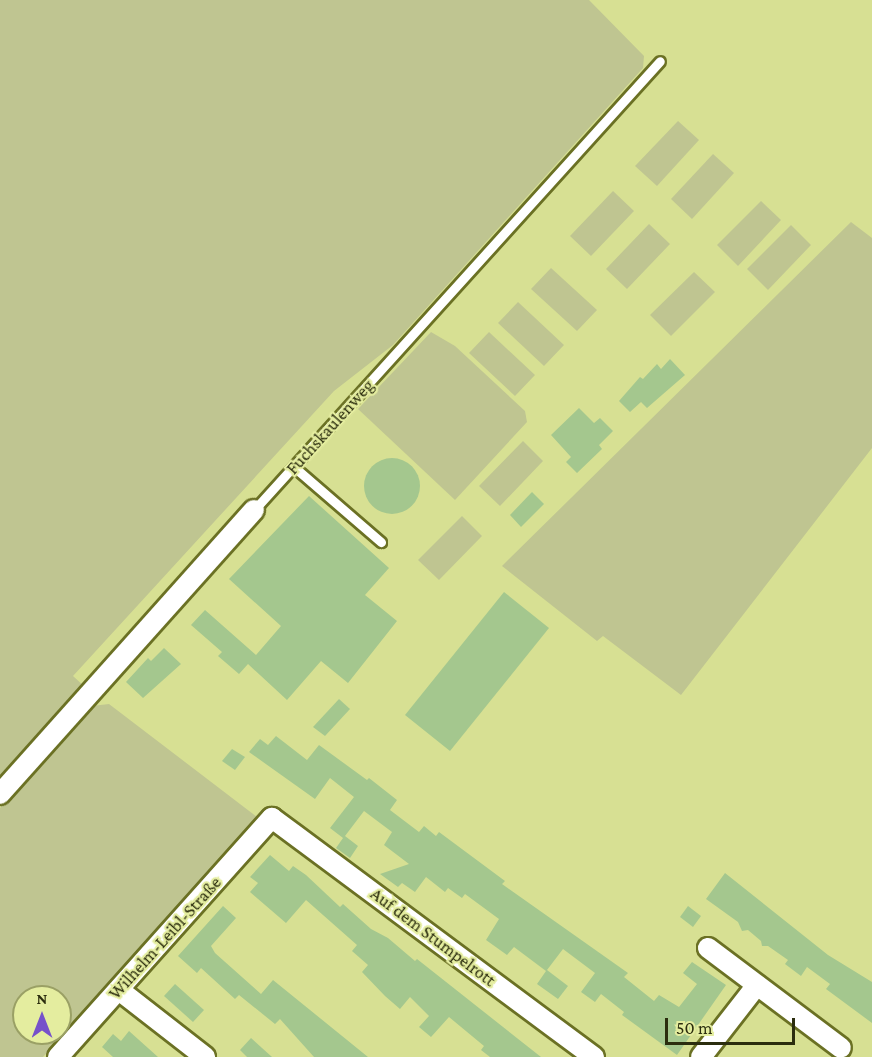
<!DOCTYPE html>
<meta charset="utf-8">
<style>
body{margin:0}
#map{position:relative;width:872px;height:1057px;overflow:hidden;background:#d7e093;font-family:"Crimson Pro",serif}
div>[style]{position:absolute}
.green>*{inset:0;background:#bfc591}
.building>*{inset:0;background:#a4c78e}
.round{border-radius:50%}
.roads{filter:drop-shadow(2px 0 #6b7124) drop-shadow(-2px 0 #6b7124) drop-shadow(0 2px #6b7124) drop-shadow(0 -2px #6b7124)}
.service>*{height:9px;margin:-4.5px;padding:0 4.5px;transform-origin:4.5px;border-radius:4.5px;background:#fff}
.minor>*{height:20px;margin:-10px;padding:0 10px;transform-origin:10px;border-radius:10px;background:#fff}
span{translate:-50% -50%;white-space:nowrap;text-align:center;line-height:1.15;-webkit-text-stroke:4.5px #e4ed9f;paint-order:stroke}
.street-label{font-size:18px;color:#2b2d0e}
.north{position:absolute;left:12px;top:985px;width:60px;height:60px;box-sizing:border-box;background:#e4ed9f;border:2px solid #9aa065;border-radius:50%;rotate:0deg;font-size:16px;font-weight:700;line-height:24px;text-align:center;color:#2b2d0e}
.north::after{content:'';display:block;margin:auto;width:21px;height:27px;background:#7651ca;clip-path:polygon(50% 0,100% 100%,50% 72%,0 100%)}
.scale{position:absolute;left:665px;top:1018px;width:130px;height:27px;box-sizing:border-box;border:3px solid #2b2d0e;border-top:0;padding-left:8px;font-size:18px;line-height:21px;white-space:nowrap;color:#2b2d0e;-webkit-text-stroke:4px #e4ed9f;paint-order:stroke}
</style>
<div id="map">
<div class="green">
<i style="clip-path:polygon(0 0,589px 0,644px 56px,643px 68px,393px 345px,334px 391px,73px 676px,85px 687px,0 778px)"></i>
<i style="clip-path:polygon(678px 121px,699px 140px,657px 186px,635px 166px)"></i>
<i style="clip-path:polygon(713px 154px,734px 173px,692px 219px,671px 199px)"></i>
<i style="clip-path:polygon(613px 191px,634px 211px,591px 256px,570px 236px)"></i>
<i style="clip-path:polygon(761px 201px,781px 220px,738px 266px,717px 245px)"></i>
<i style="clip-path:polygon(851px 222px,872px 238px,872px 448px,681px 695px,603px 636px,597px 641px,502px 566px)"></i>
<i style="clip-path:polygon(649px 224px,670px 244px,627px 289px,606px 269px)"></i>
<i style="clip-path:polygon(791px 225px,811px 245px,768px 290px,747px 269px)"></i>
<i style="clip-path:polygon(551px 268px,597px 310px,577px 331px,531px 289px)"></i>
<i style="clip-path:polygon(694px 272px,715px 292px,671px 336px,650px 315px)"></i>
<i style="clip-path:polygon(518px 302px,564px 345px,544px 366px,498px 323px)"></i>
<i style="clip-path:polygon(431px 332px,455px 346px,525px 411px,527px 422px,455px 500px,358px 409px)"></i>
<i style="clip-path:polygon(489px 332px,535px 375px,515px 396px,469px 353px)"></i>
<i style="clip-path:polygon(523px 441px,543px 461px,500px 506px,479px 486px)"></i>
<i style="clip-path:polygon(462px 516px,482px 536px,439px 580px,418px 560px)"></i>
<i style="clip-path:polygon(evenodd,109px 704px,261px 820px,43px 1057px,0 1057px,0 808px,92px 706px,109px 704px,24px 997px,60px 997px,60px 1033px,24px 1033px,24px 997px)"></i>
</div>
<div class="building">
<i style="clip-path:polygon(670px 359px,685px 375px,647px 408px,641px 402px,630px 412px,619px 401px,640px 377px,643px 379px,657px 364px,661px 369px)"></i>
<i style="clip-path:polygon(579px 408px,594px 423px,600px 418px,613px 431px,599px 445px,602px 449px,577px 473px,566px 462px,571px 457px,551px 435px)"></i>
<i class="round" style="left:364px;top:458px;width:56px;height:56px"></i>
<i style="clip-path:polygon(532px 492px,544px 504px,521px 527px,510px 515px)"></i>
<i style="clip-path:polygon(309px 496px,389px 568px,365px 595px,397px 621px,348px 683px,321px 661px,287px 700px,248px 664px,239px 674px,218px 656px,222px 652px,191px 625px,205px 610px,256px 655px,281px 626px,229px 579px)"></i>
<i style="clip-path:polygon(504px 592px,549px 628px,450px 751px,405px 715px)"></i>
<i style="clip-path:polygon(164px 648px,181px 664px,143px 698px,126px 682px,148px 658px,151px 661px)"></i>
<i style="clip-path:polygon(339px 699px,350px 709px,325px 736px,313px 727px)"></i>
<i style="clip-path:polygon(276px 736px,307px 760px,319px 745px,367px 780px,369px 778px,397px 800px,390px 810px,419px 832px,424px 826px,436px 836px,439px 832px,505px 881px,502px 884px,628px 973px,624px 977px,654px 1001px,659px 995px,679px 1007px,697px 984px,683px 973px,692px 962px,726px 985px,677px 1055px,622px 1015px,624px 1012px,601px 994px,595px 1002px,581px 992px,595px 973px,563px 949px,547px 970px,568px 986px,558px 999px,537px 984px,546px 971px,514px 947px,507px 955px,486px 940px,499px 919px,465px 894px,462px 898px,448px 888px,445px 892px,426px 877px,415px 892px,402px 883px,398px 887px,380px 874px,409px 864px,384px 845px,392px 832px,364px 811px,345px 836px,358px 846px,350px 858px,336px 848px,343px 838px,330px 828px,354px 797px,330px 778px,315px 799px,249px 752px,260px 739px,268px 745px)"></i>
<i style="clip-path:polygon(232px 749px,245px 757px,235px 770px,222px 761px)"></i>
<i style="clip-path:polygon(270px 855px,289px 871px,293px 866px,306px 875px,340px 907px,343px 904px,371px 929px,388px 938px,415px 961px,417px 959px,541px 1057px,490px 1057px,481px 1050px,484px 1046px,449px 1017px,431px 1037px,419px 1027px,429px 1016px,410px 997px,400px 1009px,385px 996px,362px 972px,368px 965px,352px 951px,357px 945px,306px 900px,286px 923px,250px 892px,258px 883px,250px 877px)"></i>
<i style="clip-path:polygon(725px 873px,828px 955px,872px 982px,872px 1023px,826px 989px,830px 984px,807px 967px,801px 976px,785px 964px,788px 960px,768px 946px,762px 946px,761px 941px,748px 930px,742px 931px,738px 922px,706px 899px)"></i>
<i style="clip-path:polygon(223px 906px,236px 918px,211px 946px,215px 953px,261px 994px,273px 980px,368px 1057px,314px 1057px,280px 1019px,275px 1024px,239px 995px,235px 999px,201px 968px,197px 973px,178px 956px)"></i>
<i style="clip-path:polygon(688px 906px,701px 916px,693px 927px,680px 917px)"></i>
<i style="clip-path:polygon(175px 984px,204px 1010px,193px 1022px,164px 996px)"></i>
<i style="clip-path:polygon(129px 1031px,158px 1057px,113px 1057px,102px 1047px,113px 1034px,121px 1041px)"></i>
<i style="clip-path:polygon(251px 1038px,272px 1057px,247px 1057px,240px 1050px)"></i>
</div>
<div class="roads">
<div class="service">
<i style="left:294px;top:467px;width:115px;rotate:40.8deg"></i>
<i style="left:254px;top:510px;width:605px;rotate:-47.88deg"></i>
</div>
<div class="minor">
<i style="left:0;top:794px;width:381px;rotate:-48.2deg"></i>
<i style="left:708px;top:948px;width:166px;rotate:36.9deg"></i>
<i style="left:119px;top:990px;width:109px;rotate:37.9deg"></i>
<i style="left:58px;top:1057px;width:321px;rotate:-48.2deg"></i>
<i style="left:272px;top:818px;width:401px;rotate:36.6deg"></i>
<i style="left:701px;top:1057px;width:91px;rotate:-52.1deg"></i>
</div>
</div>
<div class="street-label">
<span style="left:330px;top:427px;rotate:-48deg">Fuchskaulenweg</span>
<span style="left:433px;top:937px;rotate:37deg">Auf dem Stumpelrott</span>
<span style="left:165px;top:938px;rotate:-48deg">Wilhelm-Leibl-Straße</span>
</div>
<div class="north">N</div>
<div class="scale">50 m</div>
</div>
